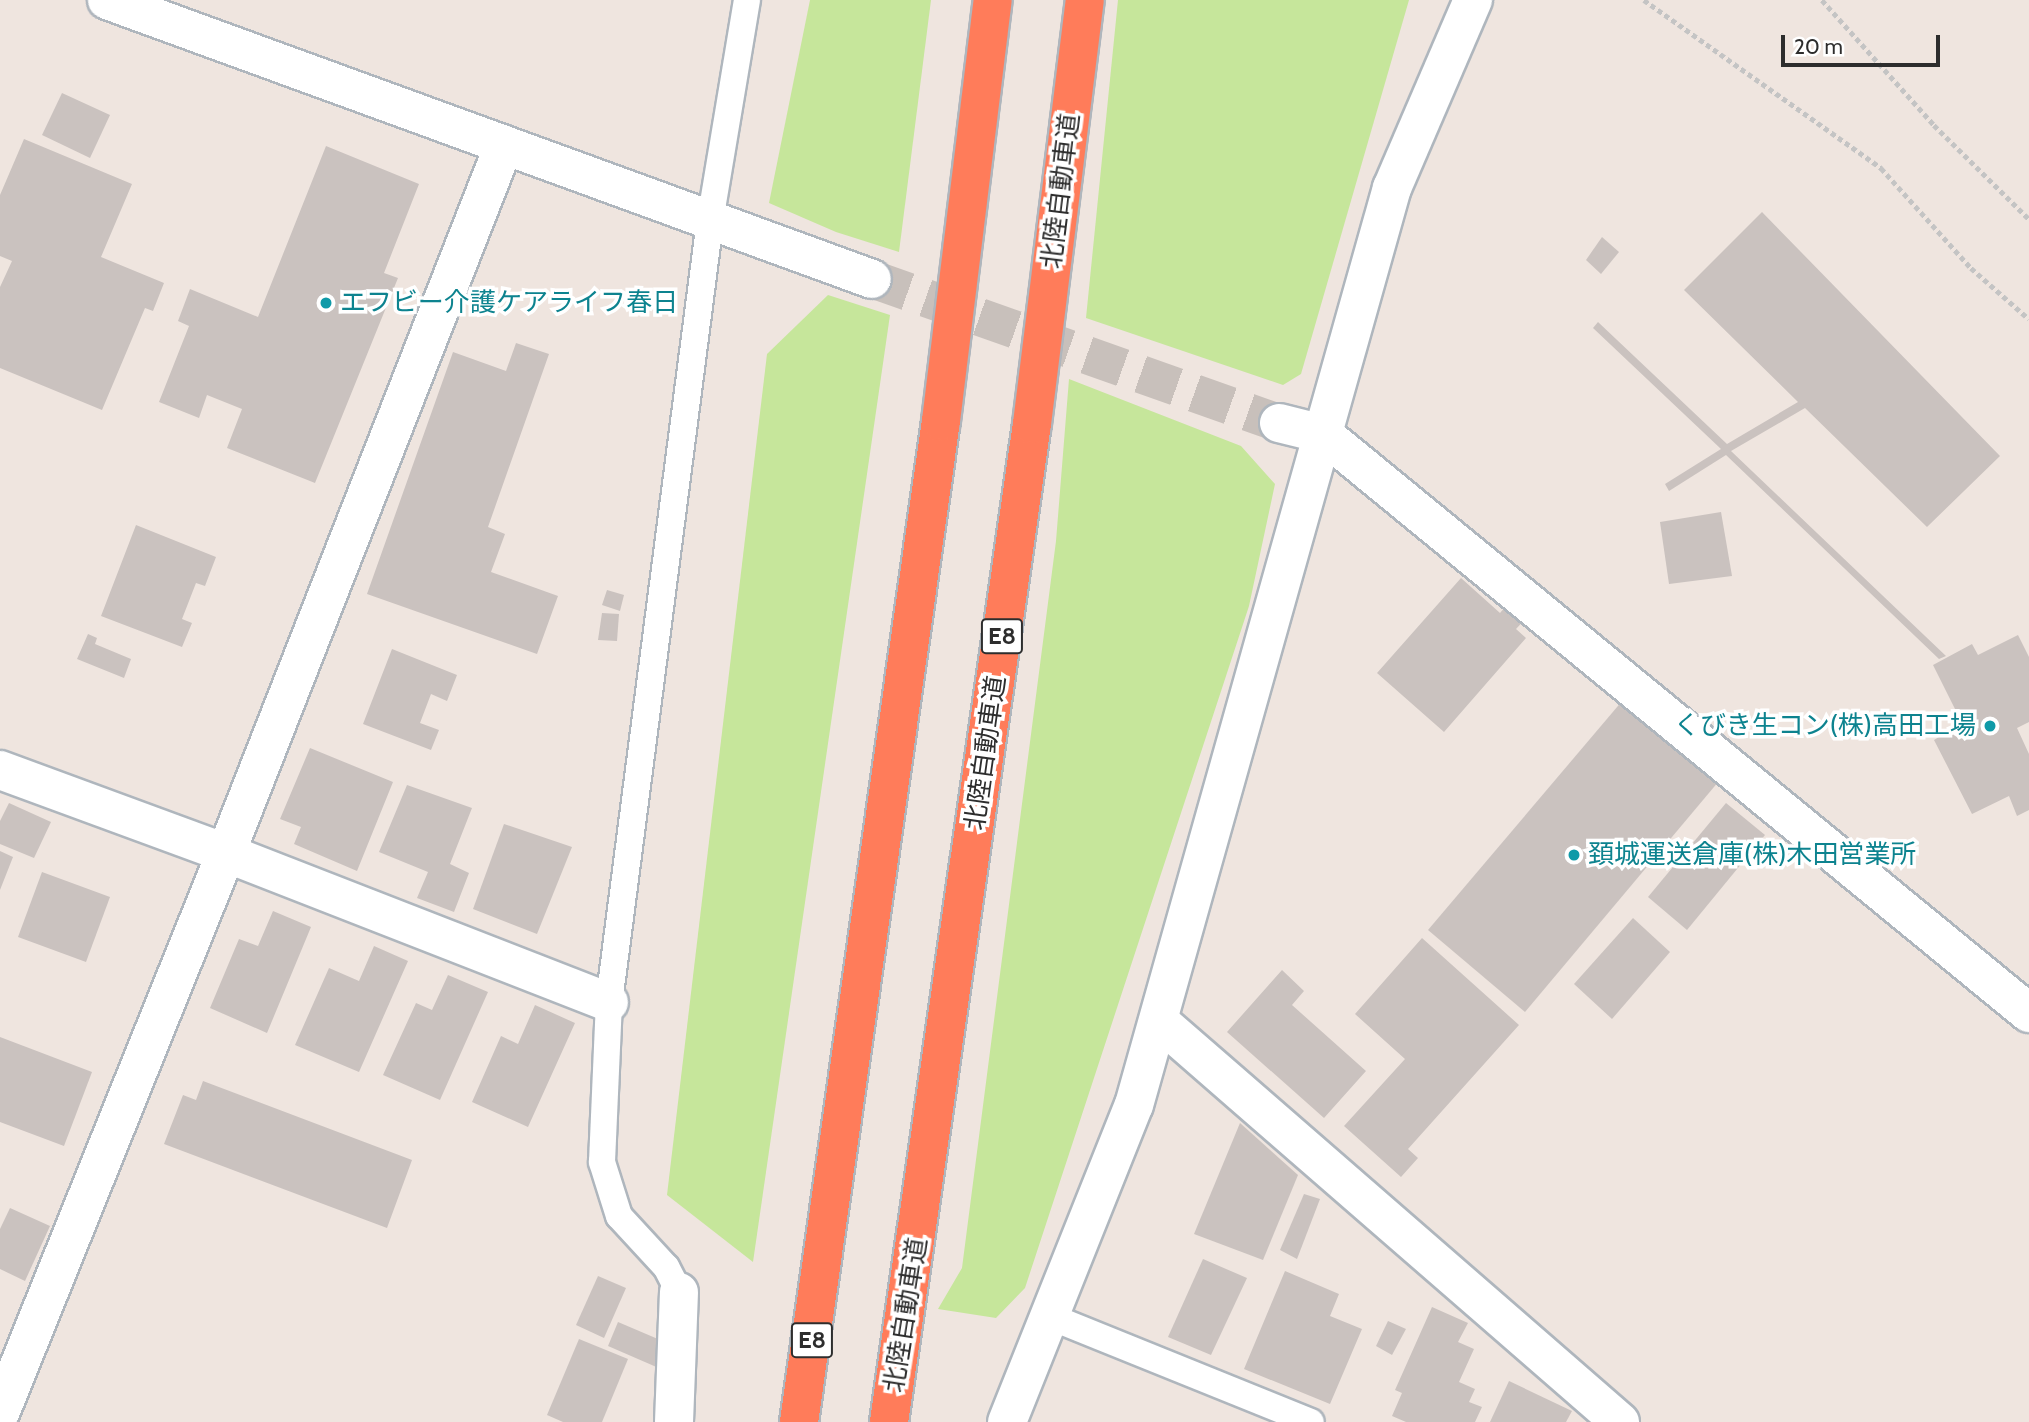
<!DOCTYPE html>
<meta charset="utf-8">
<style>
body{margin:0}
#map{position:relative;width:2029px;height:1422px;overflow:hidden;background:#efe5df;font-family:Cabin,"Noto Sans JP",sans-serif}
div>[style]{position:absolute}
.green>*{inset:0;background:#c6e69b}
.building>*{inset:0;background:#cac2bf}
.secondary-tunnel>*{height:38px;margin-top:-19px;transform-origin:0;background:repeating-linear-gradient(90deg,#c8c0bb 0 38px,transparent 0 57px)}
.path>*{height:4.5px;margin-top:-2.25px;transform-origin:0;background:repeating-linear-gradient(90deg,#c4c4c4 0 5px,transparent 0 8.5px)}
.roads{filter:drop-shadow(2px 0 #afb6bd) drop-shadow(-2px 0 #afb6bd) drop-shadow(0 2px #afb6bd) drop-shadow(0 -2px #afb6bd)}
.lane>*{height:26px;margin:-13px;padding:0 13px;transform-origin:13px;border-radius:13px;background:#fff}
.street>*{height:38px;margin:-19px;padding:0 19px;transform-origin:19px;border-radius:19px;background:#fff}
.secondary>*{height:38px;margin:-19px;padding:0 19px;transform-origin:19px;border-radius:19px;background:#fff}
.highway>*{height:38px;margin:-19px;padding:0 19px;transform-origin:19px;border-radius:19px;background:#ff7c5a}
.dots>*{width:19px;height:19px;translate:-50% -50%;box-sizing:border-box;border:4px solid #fff;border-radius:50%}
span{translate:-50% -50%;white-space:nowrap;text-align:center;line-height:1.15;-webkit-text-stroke:7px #fff;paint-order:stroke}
.shield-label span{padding:2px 5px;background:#fff;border:2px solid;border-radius:5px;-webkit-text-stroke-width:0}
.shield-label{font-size:24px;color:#2d2d2d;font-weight:700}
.street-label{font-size:26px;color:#2d2d2d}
.culture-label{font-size:26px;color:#0d838f}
.left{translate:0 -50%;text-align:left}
.right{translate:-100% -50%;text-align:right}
.scale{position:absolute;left:1781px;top:35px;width:159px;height:32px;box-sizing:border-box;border:4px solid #2d2d2d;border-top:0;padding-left:9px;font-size:21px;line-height:24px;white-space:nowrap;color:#2d2d2d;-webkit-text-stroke:5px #fff;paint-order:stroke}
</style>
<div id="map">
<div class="green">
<i style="clip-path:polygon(810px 0,931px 0,899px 252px,836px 232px,769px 203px)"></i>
<i style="clip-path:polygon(1118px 0,1409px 0,1301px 374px,1283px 385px,1086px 318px)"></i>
<i style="clip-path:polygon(828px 295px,890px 315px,753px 1262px,667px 1195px,767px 354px)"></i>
<i style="clip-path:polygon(1069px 379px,1241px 446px,1275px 484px,1249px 606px,1025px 1288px,996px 1318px,938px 1309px,962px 1268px,1056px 541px)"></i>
</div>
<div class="building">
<i style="clip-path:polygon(62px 93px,110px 115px,90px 158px,42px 135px)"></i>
<i style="clip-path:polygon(24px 139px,132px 184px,101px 257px,164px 283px,153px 311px,145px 308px,102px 410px,0 368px,0 287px,12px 261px,0 256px,0 195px)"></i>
<i style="clip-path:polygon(326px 146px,419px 184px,384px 273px,398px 278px,315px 483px,227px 448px,242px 409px,207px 395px,199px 418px,159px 402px,189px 326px,178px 321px,190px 289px,258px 317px)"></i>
<i style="clip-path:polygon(1762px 212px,2000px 456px,1927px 527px,1805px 408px,1731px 451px,1946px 656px,1939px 659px,1726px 455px,1669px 491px,1665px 484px,1721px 449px,1593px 328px,1598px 322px,1727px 444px,1798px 402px,1684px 290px)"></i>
<i style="clip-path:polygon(1602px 237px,1619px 252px,1601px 274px,1586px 260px)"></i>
<i style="clip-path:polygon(516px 343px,549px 354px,488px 527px,505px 534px,491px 572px,558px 596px,537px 654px,367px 594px,453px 352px,506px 371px)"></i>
<i style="clip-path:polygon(1721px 512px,1732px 576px,1669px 584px,1660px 522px)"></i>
<i style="clip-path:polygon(136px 525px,216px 557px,205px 586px,196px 583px,182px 619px,192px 623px,182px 647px,101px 616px)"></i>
<i style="clip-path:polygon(1461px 578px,1500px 613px,1512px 599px,1529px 615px,1516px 629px,1526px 638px,1444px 732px,1377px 673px)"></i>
<i style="clip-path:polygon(607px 590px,624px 595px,620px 611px,602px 605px)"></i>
<i style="clip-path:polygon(602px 613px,619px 614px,617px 641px,598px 640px)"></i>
<i style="clip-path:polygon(88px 634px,97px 638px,95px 644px,131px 659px,124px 678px,77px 659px)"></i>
<i style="clip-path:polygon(2018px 635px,2029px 657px,2029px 722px,2017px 728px,2029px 754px,2029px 810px,2017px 816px,2009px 796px,1972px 814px,1934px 740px,1962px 723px,1933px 665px,1972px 644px,1978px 655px)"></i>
<i style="clip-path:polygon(392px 649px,457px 675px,447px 701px,431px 694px,420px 723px,439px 730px,431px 750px,363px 724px)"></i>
<i style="clip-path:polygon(1623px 700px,1719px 781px,1525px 1012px,1428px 930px)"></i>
<i style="clip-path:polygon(310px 748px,393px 782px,357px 871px,294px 844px,301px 827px,280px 819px)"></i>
<i style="clip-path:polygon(407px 785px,472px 808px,450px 864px,469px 873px,454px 912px,417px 898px,428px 872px,379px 852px)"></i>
<i style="clip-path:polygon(9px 803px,51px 822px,34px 858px,0 844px,0 821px)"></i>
<i style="clip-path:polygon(1726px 803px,1765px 835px,1687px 930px,1648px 897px)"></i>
<i style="clip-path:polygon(504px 824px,572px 847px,537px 934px,473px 909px)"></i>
<i style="clip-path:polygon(0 851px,13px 857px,0 890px)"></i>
<i style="clip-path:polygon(42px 872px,110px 897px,86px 962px,18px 937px)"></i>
<i style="clip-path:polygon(273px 911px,311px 927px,267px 1033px,210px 1008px,239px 939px,258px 946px)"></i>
<i style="clip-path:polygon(1633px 918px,1670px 952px,1612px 1019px,1574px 984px)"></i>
<i style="clip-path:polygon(1422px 938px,1519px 1025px,1408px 1149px,1418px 1158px,1401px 1177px,1344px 1126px,1405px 1059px,1355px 1014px)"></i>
<i style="clip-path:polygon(374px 946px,408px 961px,359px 1072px,295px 1045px,329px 968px,359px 981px)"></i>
<i style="clip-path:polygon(1282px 970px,1304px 991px,1292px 1005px,1366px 1071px,1324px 1118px,1227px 1032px)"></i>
<i style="clip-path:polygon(448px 975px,488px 992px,440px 1100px,383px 1075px,416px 1003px,432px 1010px)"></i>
<i style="clip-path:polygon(535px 1005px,575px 1023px,528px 1127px,472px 1102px,501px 1036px,518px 1044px)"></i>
<i style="clip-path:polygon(0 1037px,92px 1072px,64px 1146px,0 1122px)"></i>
<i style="clip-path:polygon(203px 1081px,412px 1160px,387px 1228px,164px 1144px,183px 1095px,196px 1100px)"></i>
<i style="clip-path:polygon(1240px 1123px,1298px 1175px,1263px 1260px,1194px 1234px)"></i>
<i style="clip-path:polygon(1304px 1194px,1320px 1199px,1297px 1259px,1280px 1250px)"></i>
<i style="clip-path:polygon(10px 1208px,50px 1226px,25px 1281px,0 1269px,0 1229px)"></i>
<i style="clip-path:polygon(1203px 1259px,1247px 1278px,1211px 1355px,1168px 1337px)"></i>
<i style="clip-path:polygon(1285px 1271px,1339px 1294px,1330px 1316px,1362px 1329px,1330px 1404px,1244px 1369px)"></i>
<i style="clip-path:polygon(598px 1276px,626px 1288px,604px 1338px,576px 1325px)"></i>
<i style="clip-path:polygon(1432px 1307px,1468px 1323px,1458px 1342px,1474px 1349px,1459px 1382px,1475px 1389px,1469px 1402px,1482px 1407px,1475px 1422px,1406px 1422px,1392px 1416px,1402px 1393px,1395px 1390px)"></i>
<i style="clip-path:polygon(1388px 1321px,1406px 1329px,1392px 1355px,1376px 1346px)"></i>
<i style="clip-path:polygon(618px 1322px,672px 1345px,661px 1369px,608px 1346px)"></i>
<i style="clip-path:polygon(579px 1339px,628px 1359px,602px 1422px,563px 1422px,547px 1415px)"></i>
<i style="clip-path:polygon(1509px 1381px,1572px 1411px,1566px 1422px,1490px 1422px)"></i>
</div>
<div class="secondary-tunnel">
<i style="left:872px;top:279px;width:432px;rotate:19.5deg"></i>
</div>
<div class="path">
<i style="left:1644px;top:0;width:291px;rotate:35.3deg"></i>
<i style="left:1881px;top:168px;width:135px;rotate:48deg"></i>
<i style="left:1971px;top:268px;width:77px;rotate:41.3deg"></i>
<i style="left:1822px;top:0;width:168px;rotate:48.1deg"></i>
<i style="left:1934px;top:125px;width:134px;rotate:44.7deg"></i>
</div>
<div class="roads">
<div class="lane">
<i style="left:679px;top:1292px;width:28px;rotate:-117deg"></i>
<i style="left:666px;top:1267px;width:69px;rotate:-132.7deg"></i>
<i style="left:619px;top:1216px;width:57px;rotate:-107.5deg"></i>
<i style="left:602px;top:1162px;width:160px;rotate:-87.5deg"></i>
<i style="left:609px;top:1002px;width:788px;rotate:-82.63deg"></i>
<i style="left:710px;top:221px;width:224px;rotate:-80.5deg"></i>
<i style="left:1051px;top:1317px;width:280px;rotate:22deg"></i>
</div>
<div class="street">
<i style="left:1323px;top:434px;width:913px;rotate:39.36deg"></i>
<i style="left:0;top:770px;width:241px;rotate:20.2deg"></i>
<i style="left:226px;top:853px;width:411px;rotate:21.3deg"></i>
<i style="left:1159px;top:1021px;width:611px;rotate:41.02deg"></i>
<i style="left:0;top:1413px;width:604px;rotate:-68.02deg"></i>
<i style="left:226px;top:853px;width:761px;rotate:-68.56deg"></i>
<i style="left:674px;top:1422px;width:130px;rotate:-87.8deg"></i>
</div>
<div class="secondary">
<i style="left:107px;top:0;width:814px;rotate:20.04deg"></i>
<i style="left:1279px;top:423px;width:45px;rotate:14deg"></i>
<i style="left:1007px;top:1422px;width:341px;rotate:-68.2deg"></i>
<i style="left:1134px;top:1105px;width:953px;rotate:-74.29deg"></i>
<i style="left:1392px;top:188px;width:205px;rotate:-66.7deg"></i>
</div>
<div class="highway">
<i style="left:799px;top:1422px;width:1011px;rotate:-81.93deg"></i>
<i style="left:941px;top:421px;width:424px;rotate:-83deg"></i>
<i style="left:889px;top:1422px;width:1008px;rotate:-81.85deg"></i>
<i style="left:1032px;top:424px;width:427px;rotate:-82.9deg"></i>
</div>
</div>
<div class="dots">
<i style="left:326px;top:303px;background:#0f9aa8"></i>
<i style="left:1990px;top:726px;background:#0f9aa8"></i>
<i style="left:1574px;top:855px;background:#0f9aa8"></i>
</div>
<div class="shield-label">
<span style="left:1002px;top:636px">E8</span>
<span style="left:812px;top:1340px">E8</span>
</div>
<div class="street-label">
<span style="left:1061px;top:191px;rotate:-83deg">北陸自動車道</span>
<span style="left:986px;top:753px;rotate:-82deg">北陸自動車道</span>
<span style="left:906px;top:1315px;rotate:-81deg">北陸自動車道</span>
</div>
<div class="culture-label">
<span class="left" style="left:340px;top:303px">エフビー介護ケアライフ春日</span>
<span class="right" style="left:1976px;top:726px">くびき生コン(株)高田工場</span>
<span class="left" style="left:1588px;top:855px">頚城運送倉庫(株)木田営業所</span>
</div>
<div class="scale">20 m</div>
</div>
